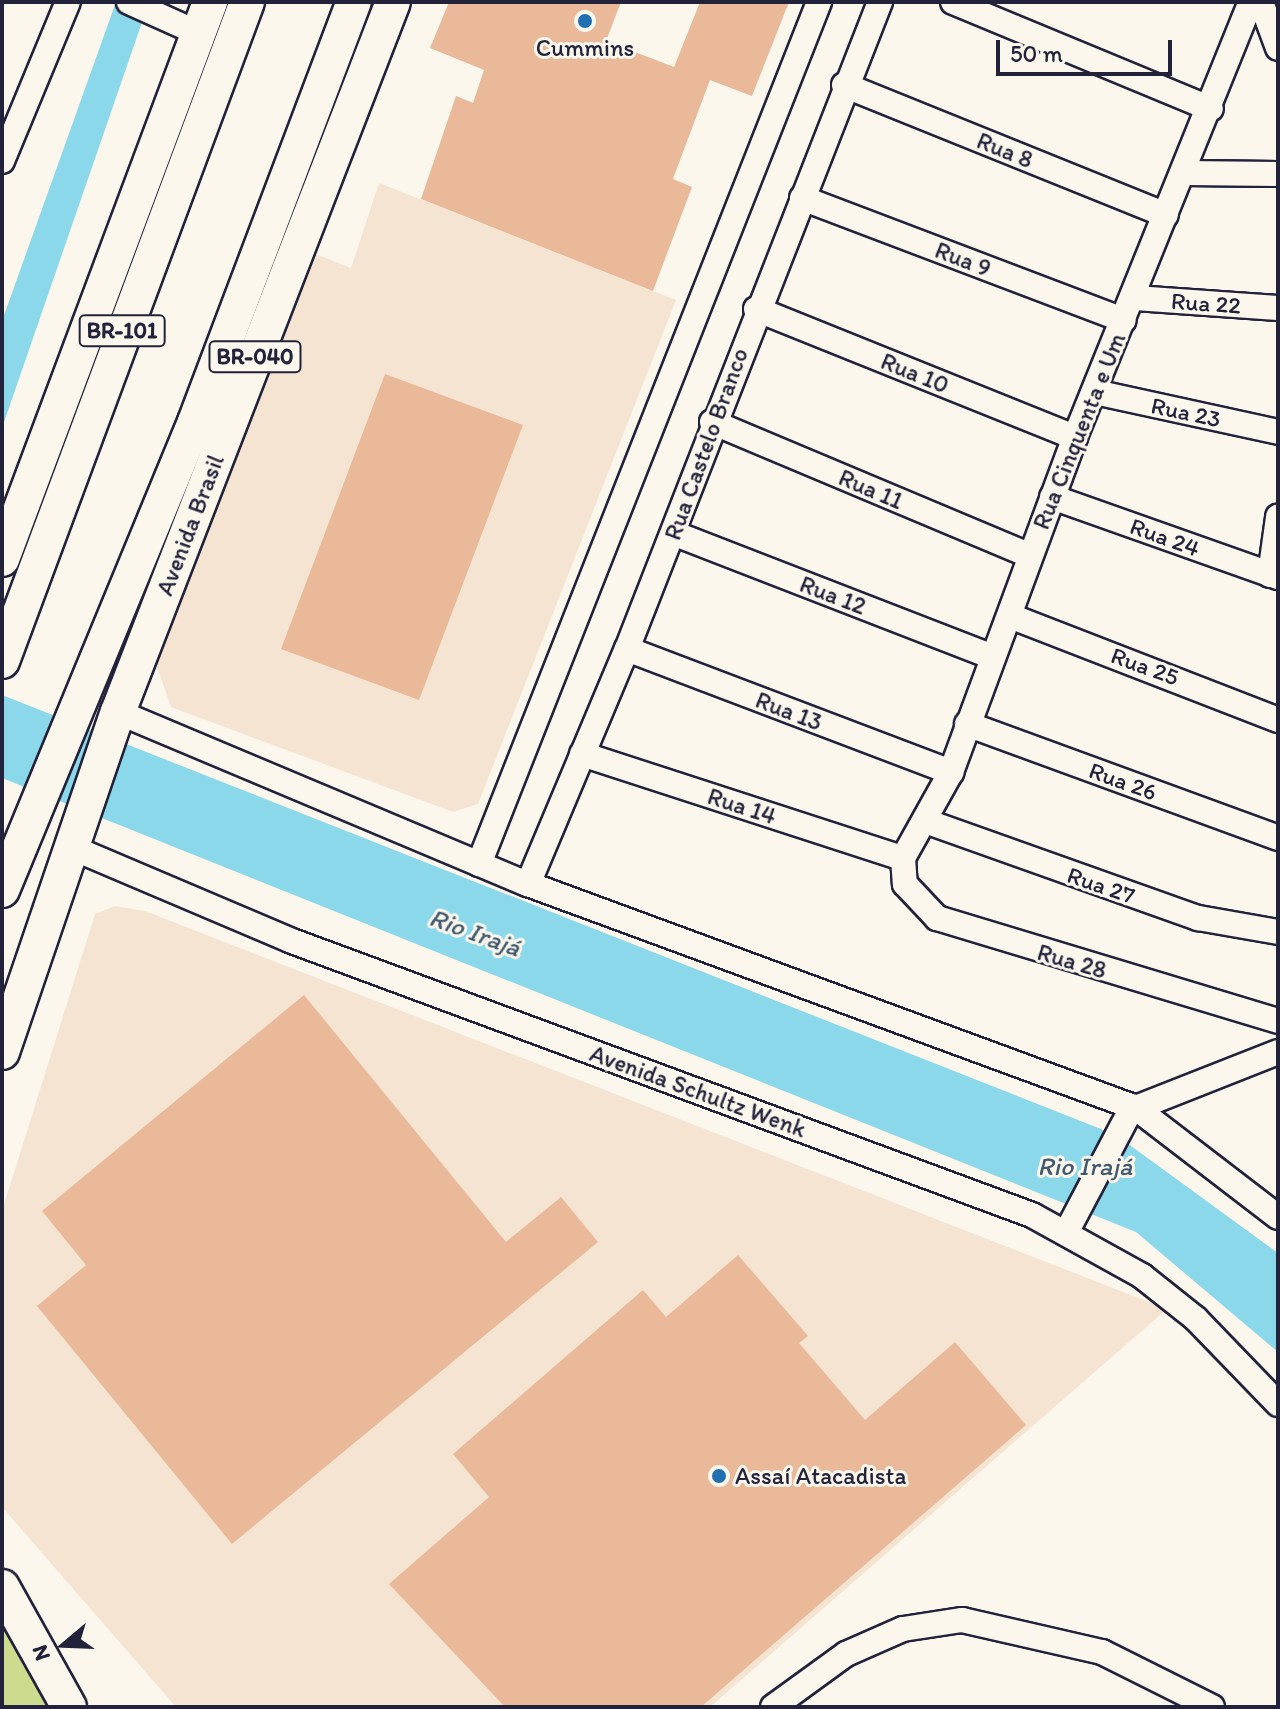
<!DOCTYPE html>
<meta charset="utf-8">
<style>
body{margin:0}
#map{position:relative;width:1280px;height:1709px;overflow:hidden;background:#fbf7ec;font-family:Itim,sans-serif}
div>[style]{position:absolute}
.built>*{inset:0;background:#f6e4d3}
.green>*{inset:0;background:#ccdb8e}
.water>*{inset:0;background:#8ad8e9}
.building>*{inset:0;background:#e9b99a}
.roads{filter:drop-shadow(2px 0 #22223b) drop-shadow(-2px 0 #22223b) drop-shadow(0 2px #22223b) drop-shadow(0 -2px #22223b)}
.minor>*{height:24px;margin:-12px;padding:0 12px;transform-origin:12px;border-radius:12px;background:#fbf7ec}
.highway>*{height:34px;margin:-17px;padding:0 17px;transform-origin:17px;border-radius:17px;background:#fbf7ec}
.dots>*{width:22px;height:22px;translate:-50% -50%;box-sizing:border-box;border:4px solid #fbf7ec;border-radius:50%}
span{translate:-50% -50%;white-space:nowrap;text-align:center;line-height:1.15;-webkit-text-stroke:6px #fbf7ec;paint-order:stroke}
.shield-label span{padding:2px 6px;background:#fbf7ec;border:2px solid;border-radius:6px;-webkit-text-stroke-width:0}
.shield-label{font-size:22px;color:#22223b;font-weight:700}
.poi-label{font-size:24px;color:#22223b}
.left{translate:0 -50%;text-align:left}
.street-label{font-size:24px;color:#22223b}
.water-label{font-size:26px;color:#41596f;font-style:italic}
.frame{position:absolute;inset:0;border:4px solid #22223b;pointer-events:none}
.north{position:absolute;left:24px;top:1605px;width:80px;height:80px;-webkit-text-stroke:6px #fbf7ec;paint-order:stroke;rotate:251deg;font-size:22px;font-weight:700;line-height:32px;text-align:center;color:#22223b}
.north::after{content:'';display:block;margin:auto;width:28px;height:36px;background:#22223b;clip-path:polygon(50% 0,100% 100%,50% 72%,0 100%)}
.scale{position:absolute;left:996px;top:40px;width:176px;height:36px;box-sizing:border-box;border:4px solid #22223b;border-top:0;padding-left:10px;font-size:24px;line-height:28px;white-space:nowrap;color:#22223b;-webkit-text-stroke:6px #fbf7ec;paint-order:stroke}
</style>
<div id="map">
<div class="built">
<i style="clip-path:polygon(379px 183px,676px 300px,478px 804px,453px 812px,171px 707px,156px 664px,316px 254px,351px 268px)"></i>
<i style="clip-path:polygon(115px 906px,145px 911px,1167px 1309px,710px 1707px,176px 1707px,2px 1507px,2px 1211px,95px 914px)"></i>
</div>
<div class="green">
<i style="clip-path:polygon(2px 1617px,53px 1707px,2px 1707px)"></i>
</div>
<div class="water">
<i style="clip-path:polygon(116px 2px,149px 2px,2px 428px,2px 321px)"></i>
<i style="clip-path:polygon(2px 695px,1116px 1135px,1278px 1253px,1278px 1352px,1136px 1232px,2px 778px)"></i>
</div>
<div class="building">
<i style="clip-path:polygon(449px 2px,621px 2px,606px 41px,674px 67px,700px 2px,789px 2px,752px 96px,710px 80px,673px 179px,692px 187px,653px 291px,421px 199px,456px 96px,473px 103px,484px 70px,430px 48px)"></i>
<i style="clip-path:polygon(385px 374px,523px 425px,419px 700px,281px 649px)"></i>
<i style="clip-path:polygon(304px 995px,506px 1242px,561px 1197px,598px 1242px,232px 1544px,37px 1306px,86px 1265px,42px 1211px)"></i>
<i style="clip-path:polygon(738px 1255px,808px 1336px,799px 1343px,865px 1420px,955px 1342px,1026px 1425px,701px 1707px,505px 1707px,389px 1584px,489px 1497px,453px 1454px,643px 1290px,666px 1317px)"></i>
</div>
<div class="roads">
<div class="minor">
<i style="left:129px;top:2px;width:76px;rotate:24.2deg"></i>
<i style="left:953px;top:2px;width:279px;rotate:22.5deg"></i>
<i style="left:1261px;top:2px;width:49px;rotate:69.7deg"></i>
<i style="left:844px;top:85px;width:347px;rotate:22deg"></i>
<i style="left:2px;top:161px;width:172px;rotate:-67.5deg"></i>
<i style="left:1184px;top:173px;width:94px;rotate:0.6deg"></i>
<i style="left:802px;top:198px;width:344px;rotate:20.8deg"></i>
<i style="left:1135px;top:298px;width:143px;rotate:4deg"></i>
<i style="left:756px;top:309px;width:344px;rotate:21.9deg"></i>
<i style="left:1095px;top:392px;width:187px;rotate:12.3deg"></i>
<i style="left:712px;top:422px;width:344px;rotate:22.8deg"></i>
<i style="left:1052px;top:497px;width:240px;rotate:19.5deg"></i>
<i style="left:673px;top:533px;width:343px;rotate:21.2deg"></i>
<i style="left:1270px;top:575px;width:59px;rotate:-82.1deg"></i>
<i style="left:1010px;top:616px;width:287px;rotate:21.2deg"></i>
<i style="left:627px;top:649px;width:347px;rotate:20.8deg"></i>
<i style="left:118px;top:712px;width:445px;rotate:22.8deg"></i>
<i style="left:528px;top:884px;width:648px;rotate:20.22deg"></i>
<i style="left:1136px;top:1108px;width:179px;rotate:37.5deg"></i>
<i style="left:967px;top:724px;width:331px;rotate:20.1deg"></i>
<i style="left:582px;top:754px;width:337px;rotate:18deg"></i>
<i style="left:928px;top:822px;width:287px;rotate:19.6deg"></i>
<i style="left:1198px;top:918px;width:81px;rotate:9.9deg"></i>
<i style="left:73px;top:848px;width:238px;rotate:23deg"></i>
<i style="left:292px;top:941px;width:789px;rotate:20.32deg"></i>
<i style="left:1032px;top:1215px;width:126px;rotate:29deg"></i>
<i style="left:1142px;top:1276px;width:69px;rotate:38.5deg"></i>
<i style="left:1196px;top:1319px;width:118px;rotate:46deg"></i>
<i style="left:903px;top:858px;width:98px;rotate:-60.8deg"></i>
<i style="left:951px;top:772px;width:357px;rotate:-69.7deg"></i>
<i style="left:1075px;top:437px;width:469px;rotate:-68deg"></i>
<i style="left:903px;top:858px;width:26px;rotate:86deg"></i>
<i style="left:905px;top:884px;width:47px;rotate:46.7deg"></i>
<i style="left:937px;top:918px;width:356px;rotate:16.8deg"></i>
<i style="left:479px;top:864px;width:927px;rotate:-68.47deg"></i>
<i style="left:528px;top:884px;width:255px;rotate:-67.2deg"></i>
<i style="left:627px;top:649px;width:695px;rotate:-68.64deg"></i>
<i style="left:1136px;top:1108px;width:153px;rotate:-21.5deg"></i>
<i style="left:1067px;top:1231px;width:141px;rotate:-62.2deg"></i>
<i style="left:773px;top:1707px;width:90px;rotate:-36deg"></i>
<i style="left:846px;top:1654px;width:62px;rotate:-23.7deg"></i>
<i style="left:903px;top:1629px;width:60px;rotate:-8.7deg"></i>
<i style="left:962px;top:1620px;width:144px;rotate:12.9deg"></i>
<i style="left:1102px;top:1652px;width:123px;rotate:26.6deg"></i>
</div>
<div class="highway">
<i style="left:2px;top:559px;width:595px;rotate:-69.52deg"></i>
<i style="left:2px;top:661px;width:703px;rotate:-69.61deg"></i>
<i style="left:2px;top:890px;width:506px;rotate:-67.59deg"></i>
<i style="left:195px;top:422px;width:449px;rotate:-69.3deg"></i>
<i style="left:2px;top:1052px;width:359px;rotate:-71.2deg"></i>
<i style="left:118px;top:712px;width:761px;rotate:-68.83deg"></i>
<i style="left:2px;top:1587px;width:137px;rotate:60.8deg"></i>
</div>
</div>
<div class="dots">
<i style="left:585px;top:21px;background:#1f6fb2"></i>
<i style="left:719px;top:1476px;background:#1f6fb2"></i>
</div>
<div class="shield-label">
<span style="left:122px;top:331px">BR-101</span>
<span style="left:255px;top:357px">BR-040</span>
</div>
<div class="poi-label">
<span style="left:585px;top:48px">Cummins</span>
<span class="left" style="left:735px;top:1476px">Assaí Atacadista</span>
</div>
<div class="street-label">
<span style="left:1005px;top:150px;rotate:22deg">Rua 8</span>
<span style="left:963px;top:259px;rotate:21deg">Rua 9</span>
<span style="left:1206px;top:303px;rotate:4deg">Rua 22</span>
<span style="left:915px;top:373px;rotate:22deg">Rua 10</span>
<span style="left:1186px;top:412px;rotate:12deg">Rua 23</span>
<span style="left:1079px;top:431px;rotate:-68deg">Rua Cinquenta e Um</span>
<span style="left:706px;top:444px;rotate:-70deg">Rua Castelo Branco</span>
<span style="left:871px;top:489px;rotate:23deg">Rua 11</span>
<span style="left:190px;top:525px;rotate:-69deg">Avenida Brasil</span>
<span style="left:1165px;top:537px;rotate:20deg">Rua 24</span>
<span style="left:833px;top:595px;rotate:21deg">Rua 12</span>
<span style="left:1145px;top:666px;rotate:20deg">Rua 25</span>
<span style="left:789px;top:711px;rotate:21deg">Rua 13</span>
<span style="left:1123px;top:781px;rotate:20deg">Rua 26</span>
<span style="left:742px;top:806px;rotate:18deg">Rua 14</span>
<span style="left:1101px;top:885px;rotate:19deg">Rua 27</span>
<span style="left:1072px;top:961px;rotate:16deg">Rua 28</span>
<span style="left:698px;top:1091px;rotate:20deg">Avenida Schultz Wenk</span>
</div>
<div class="water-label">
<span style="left:475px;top:933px;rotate:20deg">Rio Irajá</span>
<span style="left:1085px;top:1167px">Rio Irajá</span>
</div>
<div class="frame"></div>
<div class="north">N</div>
<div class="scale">50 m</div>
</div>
